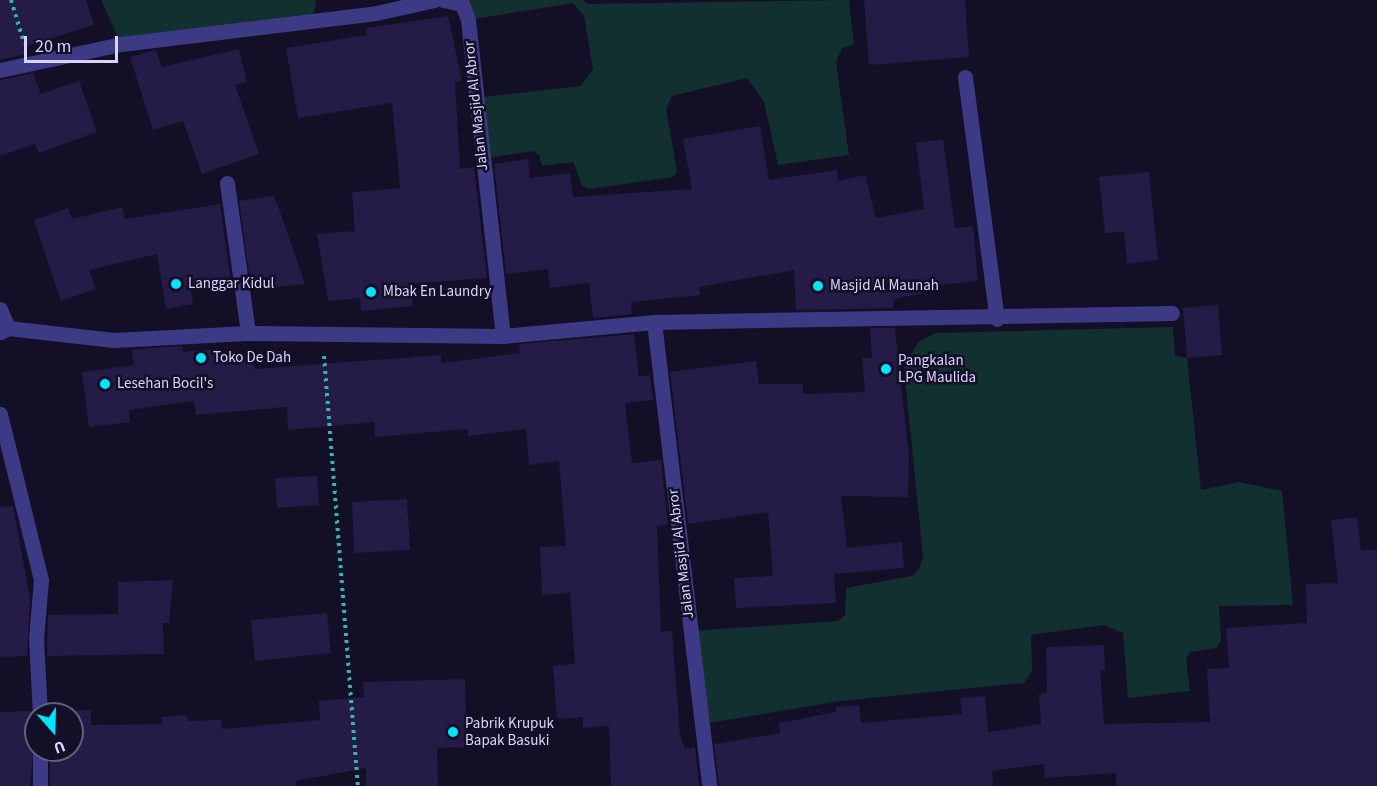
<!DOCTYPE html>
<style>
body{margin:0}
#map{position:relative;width:1377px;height:786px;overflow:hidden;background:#130f26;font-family:"Source Sans 3",sans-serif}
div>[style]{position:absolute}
.green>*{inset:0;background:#12302f}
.building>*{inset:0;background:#241b47}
.path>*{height:4px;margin-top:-2px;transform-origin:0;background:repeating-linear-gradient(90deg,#2fb8b0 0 3px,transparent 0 7.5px)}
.minor>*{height:15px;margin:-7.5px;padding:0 7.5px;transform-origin:7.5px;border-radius:7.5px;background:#3d3a85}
.dots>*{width:16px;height:16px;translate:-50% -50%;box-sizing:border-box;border:3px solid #130f26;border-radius:50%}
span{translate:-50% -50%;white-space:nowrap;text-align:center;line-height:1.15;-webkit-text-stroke:5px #130f26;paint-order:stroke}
.street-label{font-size:15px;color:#d9d4ff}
.poi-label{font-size:15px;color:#d9d4ff}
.left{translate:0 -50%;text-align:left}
.north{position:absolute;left:24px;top:702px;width:60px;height:60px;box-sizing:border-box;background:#130f26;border:2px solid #625e7d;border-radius:50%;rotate:160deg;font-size:16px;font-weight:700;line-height:24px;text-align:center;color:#d9d4ff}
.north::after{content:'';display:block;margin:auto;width:21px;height:27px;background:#00e5ff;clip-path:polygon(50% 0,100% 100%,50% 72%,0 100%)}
.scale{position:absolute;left:24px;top:36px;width:94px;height:27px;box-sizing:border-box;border:3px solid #d9d4ff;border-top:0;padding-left:8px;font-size:18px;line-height:21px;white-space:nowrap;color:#d9d4ff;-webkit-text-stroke:4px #130f26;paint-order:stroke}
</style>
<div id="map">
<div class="green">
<i style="clip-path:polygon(101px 0,315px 0,316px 6px,310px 20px,121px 44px)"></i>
<i style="clip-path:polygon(443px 0,583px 0,588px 4px,849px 0,854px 44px,842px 48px,836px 62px,849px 155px,778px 165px,764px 102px,747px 78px,672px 96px,666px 109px,677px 171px,673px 177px,589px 189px,582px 185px,573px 162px,542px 166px,539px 155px,532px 151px,481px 159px,475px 98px,581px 86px,593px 69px,584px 16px,573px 3px,468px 20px,462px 4px)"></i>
<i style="clip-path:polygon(1173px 327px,1175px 356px,1187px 358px,1201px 490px,1239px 482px,1282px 491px,1293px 605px,1219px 606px,1221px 640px,1216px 648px,1190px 652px,1186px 659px,1190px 691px,1128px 698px,1123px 633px,1104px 625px,1031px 635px,1032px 671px,1024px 683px,840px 701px,702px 724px,690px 631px,838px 621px,845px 615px,846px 588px,912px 576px,919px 569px,923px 556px,904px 368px,918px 342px,936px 333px)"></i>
</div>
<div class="building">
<i style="clip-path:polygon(0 0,86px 0,94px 25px,23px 47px,26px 54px,0 60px)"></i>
<i style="clip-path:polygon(864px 0,965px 0,969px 57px,869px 65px)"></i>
<i style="clip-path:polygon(448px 16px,462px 81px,455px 82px,460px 169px,474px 167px,487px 278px,411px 284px,413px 306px,361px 311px,360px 298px,328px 301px,317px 234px,355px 231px,352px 192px,400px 188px,392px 103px,298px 118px,286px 48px,367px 35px,366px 28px)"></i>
<i style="clip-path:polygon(239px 49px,247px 82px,235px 85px,259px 154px,202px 174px,183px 121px,153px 130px,130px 57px,156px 50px,162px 67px)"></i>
<i style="clip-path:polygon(33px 73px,41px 94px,79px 81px,97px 132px,39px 153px,35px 144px,0 156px,0 80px)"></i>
<i style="clip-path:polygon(760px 126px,769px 180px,837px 170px,838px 181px,865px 175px,876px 218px,924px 209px,916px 143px,943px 139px,955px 228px,973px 226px,978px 281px,938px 285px,938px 290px,894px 299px,893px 308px,796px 310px,794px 270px,699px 287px,700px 295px,631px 302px,632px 314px,593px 318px,589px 283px,550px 288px,548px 269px,506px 274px,494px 164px,528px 159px,530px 178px,570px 173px,573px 197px,692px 189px,683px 139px)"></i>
<i style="clip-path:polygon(1149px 172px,1158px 260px,1127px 264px,1124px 232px,1105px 233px,1099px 177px)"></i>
<i style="clip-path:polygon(274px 196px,278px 206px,305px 284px,265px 288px,264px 279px,250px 280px,239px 201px)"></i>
<i style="clip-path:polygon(220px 204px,231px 282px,190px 287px,193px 304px,166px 309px,157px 254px,89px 270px,96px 289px,61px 301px,34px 220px,68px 208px,72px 219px,122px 207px,125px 219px)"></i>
<i style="clip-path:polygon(1218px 305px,1222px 355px,1187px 358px,1183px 308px)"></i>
<i style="clip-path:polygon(870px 328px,895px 328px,909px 457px,908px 497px,841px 496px,847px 548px,902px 542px,904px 568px,834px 574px,836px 603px,736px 608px,734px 578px,773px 576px,768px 512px,688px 524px,670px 372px,756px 361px,759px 384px,803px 384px,803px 394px,865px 392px,862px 358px,872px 358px)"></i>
<i style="clip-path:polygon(634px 334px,639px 377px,650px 375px,653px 400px,625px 403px,632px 463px,661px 460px,668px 525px,657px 526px,661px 632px,672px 631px,680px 735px,685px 749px,695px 747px,699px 786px,611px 786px,609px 726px,583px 728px,583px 717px,557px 719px,553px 666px,575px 664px,570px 593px,542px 595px,540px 547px,566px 546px,559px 461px,529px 465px,526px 429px,468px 436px,467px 429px,375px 437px,374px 422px,288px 430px,287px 407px,196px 415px,194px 401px,129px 410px,130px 422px,89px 427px,82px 372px,134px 365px,132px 350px,149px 348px,183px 346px,183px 352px,213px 349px,215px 361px,252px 355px,254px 369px,441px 355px,441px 363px,520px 353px,519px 344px)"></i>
<i style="clip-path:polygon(317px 476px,319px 505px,277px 508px,275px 478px)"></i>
<i style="clip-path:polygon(407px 499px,410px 550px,354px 553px,352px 502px)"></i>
<i style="clip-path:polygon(13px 506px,30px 598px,27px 656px,0 657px,0 507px)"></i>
<i style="clip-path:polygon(1357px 517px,1361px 550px,1377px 550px,1377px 786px,1116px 786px,1116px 773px,1045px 778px,1044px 764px,992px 771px,993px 786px,719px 786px,714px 744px,780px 733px,779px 723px,836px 712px,835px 707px,859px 705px,861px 723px,962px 714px,960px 698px,985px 696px,988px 732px,1041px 724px,1039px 694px,1047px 693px,1046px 647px,1104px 645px,1105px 670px,1100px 670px,1104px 724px,1210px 722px,1207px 669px,1229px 668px,1226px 628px,1307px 623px,1306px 584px,1338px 583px,1331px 520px)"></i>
<i style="clip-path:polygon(173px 580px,169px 623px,163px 623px,164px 654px,47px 656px,48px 615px,118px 614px,118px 582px)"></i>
<i style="clip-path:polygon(327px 613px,331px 653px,255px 661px,251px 620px)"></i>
<i style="clip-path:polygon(465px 679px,467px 747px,437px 748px,438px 786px,366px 786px,366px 768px,296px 781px,296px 786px,50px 786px,50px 750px,72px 750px,72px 714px,50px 711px,91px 710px,91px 725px,162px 724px,162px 717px,187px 715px,188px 721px,221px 720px,222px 729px,320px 720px,319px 701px,364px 697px,363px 682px)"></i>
<i style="clip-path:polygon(30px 711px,36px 723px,30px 786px,0 786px,0 712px)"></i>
</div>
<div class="path">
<i style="left:11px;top:0;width:45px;rotate:73.2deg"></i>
<i style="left:324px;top:356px;width:431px;rotate:85.5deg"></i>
</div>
<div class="minor">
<i style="left:443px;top:0;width:19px;rotate:12deg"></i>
<i style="left:462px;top:4px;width:17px;rotate:69deg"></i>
<i style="left:468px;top:20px;width:318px;rotate:83.7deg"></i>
<i style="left:0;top:70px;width:124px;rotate:-12.1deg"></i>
<i style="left:121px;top:44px;width:257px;rotate:-6.9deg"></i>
<i style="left:376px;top:13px;width:59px;rotate:-12.6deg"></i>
<i style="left:965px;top:77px;width:244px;rotate:82.5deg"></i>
<i style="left:227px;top:183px;width:151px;rotate:82deg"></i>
<i style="left:0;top:309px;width:21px;rotate:67deg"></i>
<i style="left:8px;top:328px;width:9px;rotate:153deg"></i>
<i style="left:654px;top:322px;width:467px;rotate:83.2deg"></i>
<i style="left:8px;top:328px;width:106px;rotate:6.5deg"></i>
<i style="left:113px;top:340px;width:135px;rotate:-3deg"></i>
<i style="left:248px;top:333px;width:255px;rotate:0.7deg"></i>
<i style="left:503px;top:336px;width:152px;rotate:-5.3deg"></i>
<i style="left:654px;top:322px;width:518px;rotate:-1deg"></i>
<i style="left:0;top:414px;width:171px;rotate:76.1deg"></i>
<i style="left:41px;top:580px;width:58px;rotate:94.9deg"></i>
<i style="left:36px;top:638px;width:76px;rotate:87deg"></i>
<i style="left:40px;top:750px;width:36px;rotate:90deg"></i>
</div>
<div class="dots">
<i style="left:176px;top:284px;background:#00e5ff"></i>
<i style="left:818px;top:286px;background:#00e5ff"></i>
<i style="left:371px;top:292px;background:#00e5ff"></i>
<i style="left:201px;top:358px;background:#00e5ff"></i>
<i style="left:886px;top:369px;background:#00e5ff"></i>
<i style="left:105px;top:384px;background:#00e5ff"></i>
<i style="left:453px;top:732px;background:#00e5ff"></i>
</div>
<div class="street-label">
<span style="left:476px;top:106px;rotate:-96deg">Jalan Masjid Al Abror</span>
<span style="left:681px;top:554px;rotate:-97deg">Jalan Masjid Al Abror</span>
</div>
<div class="poi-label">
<span class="left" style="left:188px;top:284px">Langgar Kidul</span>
<span class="left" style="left:830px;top:286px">Masjid Al Maunah</span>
<span class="left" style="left:383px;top:292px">Mbak En Laundry</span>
<span class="left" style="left:213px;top:358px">Toko De Dah</span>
<span class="left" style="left:898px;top:369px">Pangkalan<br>LPG Maulida</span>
<span class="left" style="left:117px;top:384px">Lesehan Bocil's</span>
<span class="left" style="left:465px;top:732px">Pabrik Krupuk<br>Bapak Basuki</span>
</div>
<div class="north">U</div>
<div class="scale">20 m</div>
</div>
